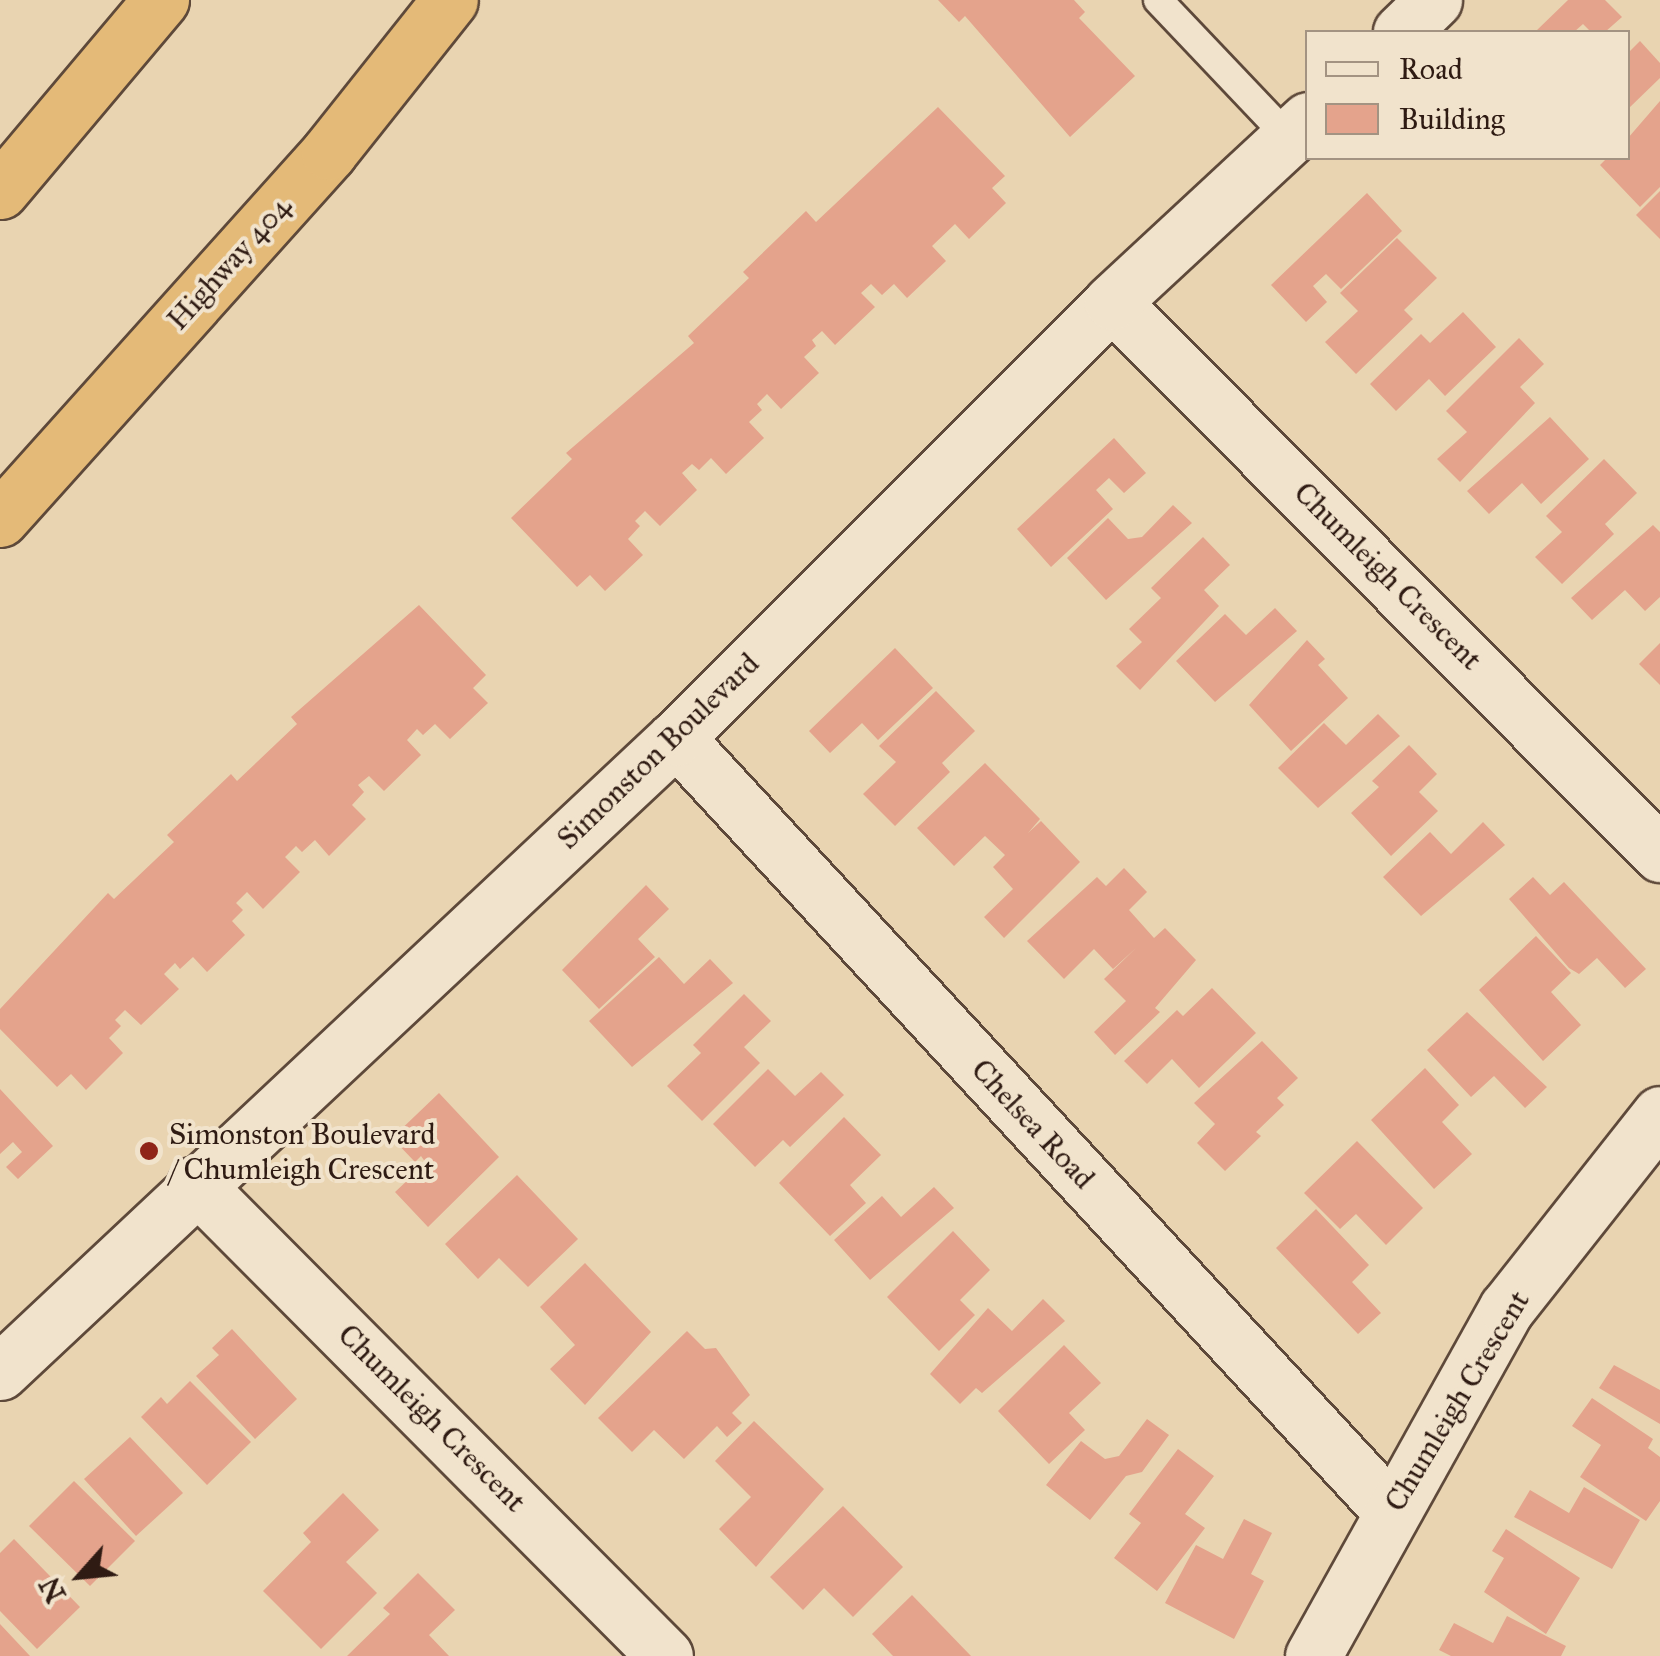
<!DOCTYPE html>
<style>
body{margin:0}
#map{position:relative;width:1660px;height:1656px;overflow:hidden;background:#e9d4b1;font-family:"IM FELL Great Primer",serif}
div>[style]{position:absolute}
.building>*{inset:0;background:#e4a38c}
.roads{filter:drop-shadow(2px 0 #5e493a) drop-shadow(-2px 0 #5e493a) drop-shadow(0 2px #5e493a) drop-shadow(0 -2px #5e493a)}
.service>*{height:28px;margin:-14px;padding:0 14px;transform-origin:14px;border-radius:14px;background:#f1e3cc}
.minor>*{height:55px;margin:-27.5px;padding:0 27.5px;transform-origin:27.5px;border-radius:27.5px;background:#f1e3cc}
.motorway>*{height:55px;margin:-27.5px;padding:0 27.5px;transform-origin:27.5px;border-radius:27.5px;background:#e4ba78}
.dots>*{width:28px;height:28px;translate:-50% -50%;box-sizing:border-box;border:5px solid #f1e3cc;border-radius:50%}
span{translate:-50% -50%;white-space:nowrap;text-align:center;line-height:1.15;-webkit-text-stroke:8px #f1e3cc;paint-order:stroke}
.street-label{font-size:30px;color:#2f1b13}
.poi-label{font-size:30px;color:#2f1b13}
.left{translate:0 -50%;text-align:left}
.legend{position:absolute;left:1305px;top:30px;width:325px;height:130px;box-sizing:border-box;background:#f1e3cc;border:2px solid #a39382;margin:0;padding:12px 18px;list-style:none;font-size:30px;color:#2f1b13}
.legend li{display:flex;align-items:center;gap:20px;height:50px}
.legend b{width:50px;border:2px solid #a39382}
.north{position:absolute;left:30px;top:1526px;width:100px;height:100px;-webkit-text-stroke:8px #f1e3cc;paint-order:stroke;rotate:243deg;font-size:28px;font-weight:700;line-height:40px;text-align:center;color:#2f1b13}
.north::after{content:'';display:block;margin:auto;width:35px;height:45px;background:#2f1b13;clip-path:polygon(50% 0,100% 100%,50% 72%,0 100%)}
</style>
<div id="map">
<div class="building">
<i style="clip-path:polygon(938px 0,1074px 0,1085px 12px,1079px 18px,1135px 76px,1070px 137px,965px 16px,959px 22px)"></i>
<i style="clip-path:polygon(1568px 0,1605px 0,1622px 17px,1605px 32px,1591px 32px,1583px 24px,1574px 32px,1535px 32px)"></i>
<i style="clip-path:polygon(1640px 41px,1660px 63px,1660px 78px,1628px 109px,1628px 53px)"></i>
<i style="clip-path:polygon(1660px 101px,1660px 187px,1640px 207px,1600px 165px,1607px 158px,1628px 158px,1628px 138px)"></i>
<i style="clip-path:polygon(938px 107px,1005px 176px,992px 188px,1006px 203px,969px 239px,955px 224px,932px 246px,946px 261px,907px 298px,894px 284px,882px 295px,871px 284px,861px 293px,875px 307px,835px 345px,822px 331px,812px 340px,816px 346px,804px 357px,819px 373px,781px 409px,767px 394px,757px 404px,762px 410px,749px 422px,764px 438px,726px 474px,711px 458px,699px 470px,692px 464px,682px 473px,697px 490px,660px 526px,645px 511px,635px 521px,640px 526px,628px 539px,643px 555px,605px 591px,590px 575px,577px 587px,511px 518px,572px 459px,566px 453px,694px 343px,688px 336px,749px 278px,743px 272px,806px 211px,816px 222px)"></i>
<i style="clip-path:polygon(1660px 191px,1660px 239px,1636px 215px)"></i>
<i style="clip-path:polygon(1367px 193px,1402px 231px,1341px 289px,1326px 274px,1313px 286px,1327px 302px,1306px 322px,1271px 285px)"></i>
<i style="clip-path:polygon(1397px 238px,1437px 278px,1404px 310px,1413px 319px,1356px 374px,1325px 342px,1358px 311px,1340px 293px)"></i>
<i style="clip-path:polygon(1463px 312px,1496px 347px,1445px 396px,1429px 379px,1396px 411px,1370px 384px,1421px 334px,1430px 343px)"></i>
<i style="clip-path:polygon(1519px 338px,1544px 364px,1520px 387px,1535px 403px,1460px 482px,1437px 459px,1467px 432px,1446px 411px)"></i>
<i style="clip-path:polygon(1550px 417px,1589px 459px,1541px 504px,1522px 483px,1489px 514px,1467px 491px)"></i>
<i style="clip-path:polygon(1114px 438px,1146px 473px,1124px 493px,1109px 478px,1096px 490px,1113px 509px,1051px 567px,1017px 529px)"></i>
<i style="clip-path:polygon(1604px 459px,1637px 493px,1605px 524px,1614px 534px,1562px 584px,1535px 557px,1562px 532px,1546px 516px)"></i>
<i style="clip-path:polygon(1173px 505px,1192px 523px,1106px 600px,1067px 558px,1108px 518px,1128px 539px,1142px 537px)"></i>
<i style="clip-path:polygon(1653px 525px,1660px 532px,1660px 597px,1645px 611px,1625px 590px,1592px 620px,1571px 598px)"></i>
<i style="clip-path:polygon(1203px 537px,1230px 565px,1204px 590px,1219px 606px,1140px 690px,1116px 666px,1142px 642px,1129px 629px,1161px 598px,1151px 588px)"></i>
<i style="clip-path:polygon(419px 605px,486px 675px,473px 688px,488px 703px,450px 739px,435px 724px,423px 735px,417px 729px,407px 740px,421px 755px,384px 791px,369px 776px,358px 785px,364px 792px,352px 805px,366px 819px,329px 856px,315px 840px,302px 852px,296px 846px,285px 857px,300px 872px,263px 909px,247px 892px,236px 903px,243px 910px,232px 921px,245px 935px,207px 972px,193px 957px,180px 969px,175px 963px,164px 974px,179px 989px,141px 1025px,125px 1010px,115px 1020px,121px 1026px,109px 1038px,123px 1053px,86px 1090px,71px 1074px,57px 1087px,0 1029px,0 1009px,108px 893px,114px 899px,174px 842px,167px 835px,231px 774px,237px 781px,297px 724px,291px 717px)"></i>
<i style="clip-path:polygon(1275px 608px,1297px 631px,1215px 702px,1176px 661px,1225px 614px,1246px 635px)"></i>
<i style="clip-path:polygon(1307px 640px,1325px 659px,1318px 665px,1348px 698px,1291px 751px,1249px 705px)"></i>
<i style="clip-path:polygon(1660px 643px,1660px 685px,1639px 664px)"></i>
<i style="clip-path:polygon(895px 648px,933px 688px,878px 740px,862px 723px,830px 753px,809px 731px)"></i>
<i style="clip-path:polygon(936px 691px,975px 731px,942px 763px,950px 772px,895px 826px,863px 794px,896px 762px,879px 746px)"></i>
<i style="clip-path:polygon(1378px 714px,1400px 736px,1318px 808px,1278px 768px,1324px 723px,1346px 745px)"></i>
<i style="clip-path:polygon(1409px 745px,1437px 774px,1419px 792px,1438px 811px,1391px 856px,1351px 813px,1379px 787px,1372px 781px)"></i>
<i style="clip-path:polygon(985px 763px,1040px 819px,1028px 833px,1041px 821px,1080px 862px,1004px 938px,984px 917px,1013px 889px,993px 867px,1005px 855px,985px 836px,954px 866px,917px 828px)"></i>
<i style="clip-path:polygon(1483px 822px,1505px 845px,1421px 916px,1383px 877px,1430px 832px,1451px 854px)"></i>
<i style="clip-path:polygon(1124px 868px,1147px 892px,1129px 910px,1154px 938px,1165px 928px,1196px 960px,1155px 1008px,1160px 1012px,1115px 1055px,1094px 1032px,1126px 1001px,1104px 979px,1136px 948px,1113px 969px,1094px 949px,1064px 979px,1027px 941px,1097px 877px,1106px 886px)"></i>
<i style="clip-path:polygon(1533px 877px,1550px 895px,1564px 882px,1646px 969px,1625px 988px,1597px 958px,1579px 974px,1569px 968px,1509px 899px)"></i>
<i style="clip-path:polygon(646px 885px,669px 909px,638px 939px,655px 957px,599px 1009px,562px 970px)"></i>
<i style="clip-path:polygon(1536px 936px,1571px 973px,1551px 992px,1581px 1025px,1543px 1061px,1479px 990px)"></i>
<i style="clip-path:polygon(659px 957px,684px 984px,710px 959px,733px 983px,632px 1067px,589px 1021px)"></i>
<i style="clip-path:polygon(1212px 988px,1256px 1033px,1199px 1088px,1172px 1059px,1147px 1084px,1124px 1061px,1177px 1010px,1183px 1016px)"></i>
<i style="clip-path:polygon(744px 994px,771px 1021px,744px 1047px,760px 1063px,702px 1121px,667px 1086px,701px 1053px,693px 1045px)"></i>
<i style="clip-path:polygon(1467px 1012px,1547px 1087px,1525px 1108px,1494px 1076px,1471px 1097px,1427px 1050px)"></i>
<i style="clip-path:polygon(1262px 1041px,1298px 1078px,1277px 1098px,1284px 1105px,1256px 1132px,1261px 1136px,1225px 1171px,1197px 1143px,1215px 1124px,1194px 1103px)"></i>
<i style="clip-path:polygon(1425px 1068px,1459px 1105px,1442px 1122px,1472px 1154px,1434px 1189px,1371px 1120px)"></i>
<i style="clip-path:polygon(768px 1069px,795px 1096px,821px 1072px,844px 1095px,790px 1147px,783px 1140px,755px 1167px,713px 1124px)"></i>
<i style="clip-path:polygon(0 1089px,53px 1146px,18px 1179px,6px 1167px,22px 1152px,13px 1142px,0 1154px)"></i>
<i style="clip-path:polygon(439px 1093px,499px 1157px,428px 1227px,395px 1192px,426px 1163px,421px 1156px,415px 1162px,392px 1138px)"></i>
<i style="clip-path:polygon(844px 1117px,881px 1155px,850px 1185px,866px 1203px,830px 1236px,779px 1183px)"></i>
<i style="clip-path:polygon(1357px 1141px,1423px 1208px,1386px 1245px,1356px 1214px,1340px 1229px,1304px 1193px)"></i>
<i style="clip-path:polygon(517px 1175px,578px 1239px,528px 1287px,499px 1258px,478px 1279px,445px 1244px)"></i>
<i style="clip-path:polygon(934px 1187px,954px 1208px,870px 1280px,834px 1240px,882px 1196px,901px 1217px)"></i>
<i style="clip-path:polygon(1316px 1209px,1369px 1265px,1352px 1282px,1381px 1313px,1358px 1334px,1276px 1248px)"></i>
<i style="clip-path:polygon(953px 1231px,990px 1270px,960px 1300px,975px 1315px,939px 1351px,887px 1297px)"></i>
<i style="clip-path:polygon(585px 1263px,651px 1332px,585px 1405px,550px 1369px,575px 1345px,540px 1307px)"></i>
<i style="clip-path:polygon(1043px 1299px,1065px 1321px,982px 1393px,976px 1388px,960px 1404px,930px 1374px,988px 1308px,1012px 1331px)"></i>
<i style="clip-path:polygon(232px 1329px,297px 1399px,255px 1439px,196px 1376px,219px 1355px,212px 1348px)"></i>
<i style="clip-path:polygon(687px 1331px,705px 1349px,716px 1348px,750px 1395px,732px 1413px,742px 1423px,727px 1437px,717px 1426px,684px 1459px,654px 1430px,632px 1452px,598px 1418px)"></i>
<i style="clip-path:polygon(1064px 1345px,1101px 1383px,1069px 1413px,1085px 1430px,1049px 1464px,998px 1411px)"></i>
<i style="clip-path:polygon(1614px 1365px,1660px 1390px,1660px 1424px,1599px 1388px)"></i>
<i style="clip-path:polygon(190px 1381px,251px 1442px,207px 1485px,141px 1417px,161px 1397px,167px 1404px)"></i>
<i style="clip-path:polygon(1592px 1398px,1653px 1439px,1648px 1448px,1660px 1457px,1660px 1501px,1646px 1521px,1580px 1477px,1601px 1445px,1572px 1426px)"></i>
<i style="clip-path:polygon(1147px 1419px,1169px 1435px,1142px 1472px,1126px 1476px,1090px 1520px,1046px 1485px,1081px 1441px,1105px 1459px,1119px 1456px)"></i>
<i style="clip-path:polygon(754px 1421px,824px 1489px,756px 1567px,719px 1529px,751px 1497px,715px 1461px)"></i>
<i style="clip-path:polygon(130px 1437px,183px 1493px,136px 1536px,84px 1479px)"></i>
<i style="clip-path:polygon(1178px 1449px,1214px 1476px,1185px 1514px,1205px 1528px,1157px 1591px,1114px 1558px,1141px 1523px,1129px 1514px)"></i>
<i style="clip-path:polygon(74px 1481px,135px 1541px,90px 1586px,29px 1526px)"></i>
<i style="clip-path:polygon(1584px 1487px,1640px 1520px,1612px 1569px,1514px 1517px,1530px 1490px,1569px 1513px)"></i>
<i style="clip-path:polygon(343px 1493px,379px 1530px,346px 1562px,377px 1593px,321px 1649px,263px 1591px,311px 1542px,303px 1533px)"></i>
<i style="clip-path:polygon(843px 1506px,903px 1567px,853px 1617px,824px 1588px,803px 1610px,770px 1577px)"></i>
<i style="clip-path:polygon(1244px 1519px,1272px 1533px,1251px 1574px,1264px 1581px,1234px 1639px,1165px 1603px,1196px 1545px,1223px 1559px)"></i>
<i style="clip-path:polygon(1506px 1529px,1580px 1578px,1546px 1634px,1484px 1592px,1504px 1558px,1492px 1551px)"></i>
<i style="clip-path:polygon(14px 1539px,80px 1607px,37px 1649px,0 1611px,0 1553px)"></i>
<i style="clip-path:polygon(418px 1573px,455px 1610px,429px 1635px,449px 1656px,347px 1656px,390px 1614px,383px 1608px)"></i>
<i style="clip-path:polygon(912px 1595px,971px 1656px,893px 1656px,872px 1634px)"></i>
<i style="clip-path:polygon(1507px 1616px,1566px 1646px,1561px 1656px,1451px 1656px,1439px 1650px,1454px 1623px,1493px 1643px)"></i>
<i style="clip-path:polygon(0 1624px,30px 1656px,0 1656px)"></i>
</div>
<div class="roads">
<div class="service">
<i style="left:1158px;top:0;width:189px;rotate:46.5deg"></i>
</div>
<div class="minor">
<i style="left:1401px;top:32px;width:46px;rotate:-44.1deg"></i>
<i style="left:1112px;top:302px;width:778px;rotate:45.21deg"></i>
<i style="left:676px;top:738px;width:1053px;rotate:47.23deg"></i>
<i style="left:195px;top:1184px;width:666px;rotate:45.12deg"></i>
<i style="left:0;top:1372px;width:927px;rotate:-43.16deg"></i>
<i style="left:676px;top:738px;width:617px;rotate:-45deg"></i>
<i style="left:1112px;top:302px;width:267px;rotate:-42.9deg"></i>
<i style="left:1313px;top:1656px;width:398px;rotate:-60.9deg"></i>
<i style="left:1507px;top:1308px;width:247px;rotate:-51.7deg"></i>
</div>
<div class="motorway">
<i style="left:0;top:191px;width:250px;rotate:-49.9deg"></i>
<i style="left:0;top:519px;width:493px;rotate:-48.1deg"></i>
<i style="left:329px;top:152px;width:194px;rotate:-51.5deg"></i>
</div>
</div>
<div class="dots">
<i style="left:149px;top:1151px;background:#8f2418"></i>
</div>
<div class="street-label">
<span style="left:229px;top:263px;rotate:-48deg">Highway 404</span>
<span style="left:1388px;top:576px;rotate:45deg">Chumleigh Crescent</span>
<span style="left:658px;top:751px;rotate:-44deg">Simonston Boulevard</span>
<span style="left:1033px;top:1124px;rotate:47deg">Chelsea Road</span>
<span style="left:1457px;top:1401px;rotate:-59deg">Chumleigh Crescent</span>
<span style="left:432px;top:1418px;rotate:45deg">Chumleigh Crescent</span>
</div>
<div class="poi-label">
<span class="left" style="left:169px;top:1151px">Simonston Boulevard<br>/ Chumleigh Crescent</span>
</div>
<ul class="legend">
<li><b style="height:12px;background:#f1e3cc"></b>Road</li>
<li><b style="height:28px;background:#e4a38c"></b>Building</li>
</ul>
<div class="north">N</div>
</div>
